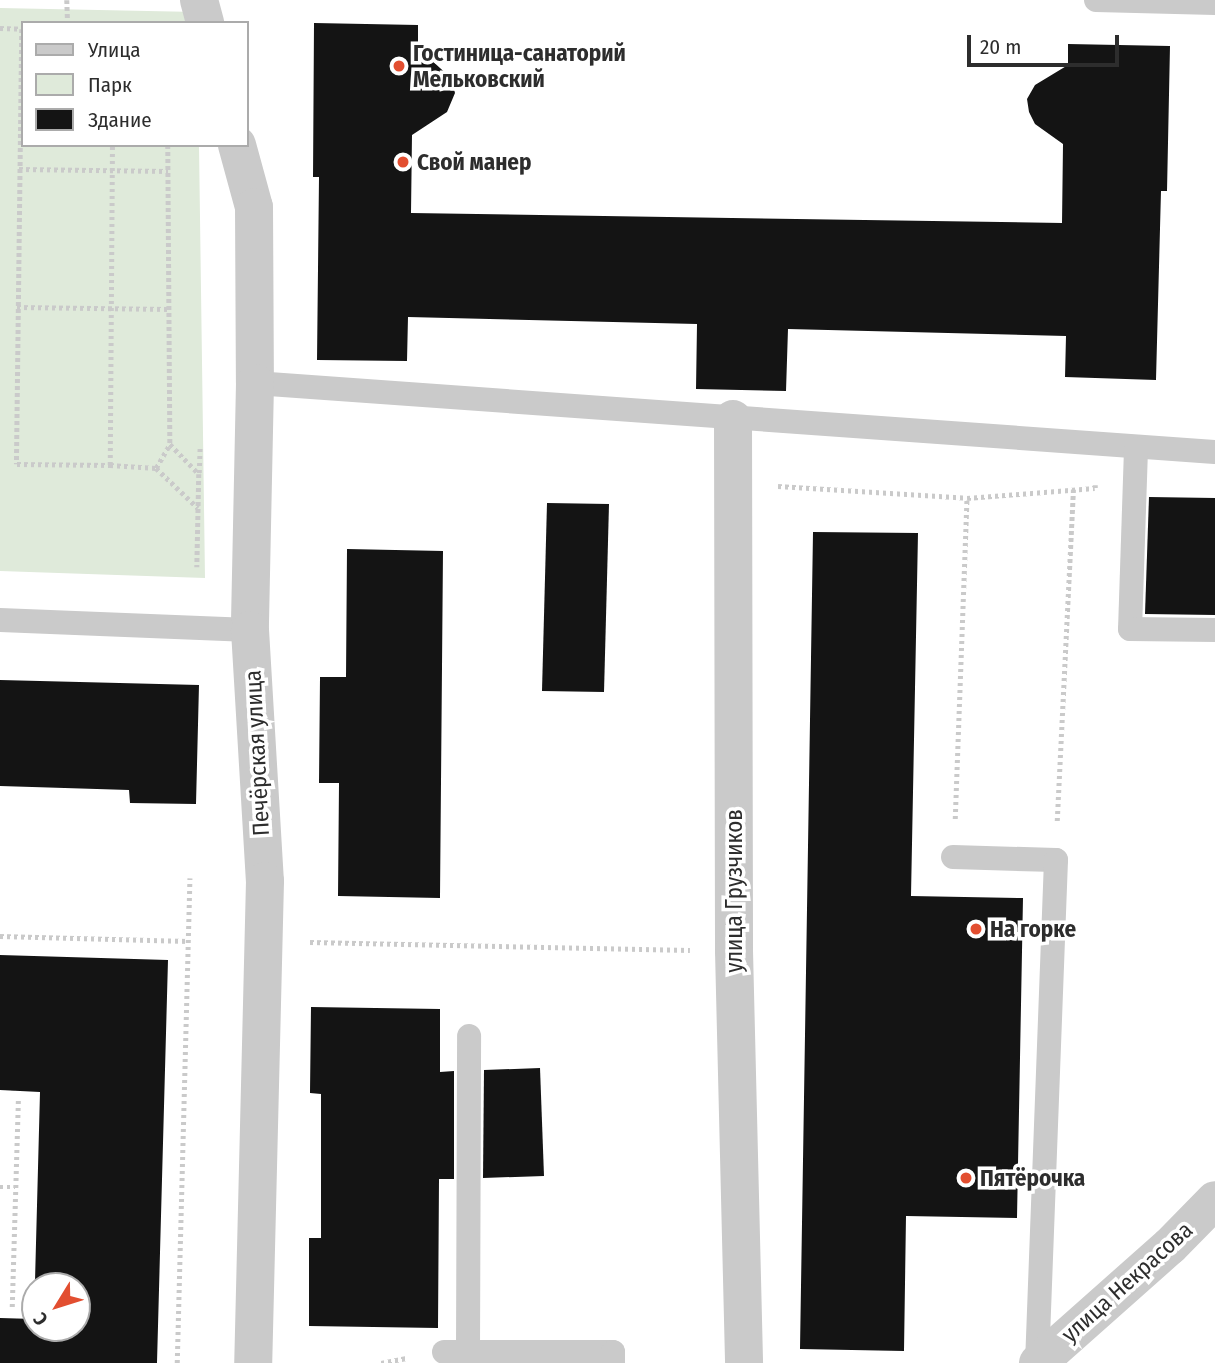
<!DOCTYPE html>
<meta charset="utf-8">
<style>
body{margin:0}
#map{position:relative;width:1215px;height:1363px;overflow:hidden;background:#fff;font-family:"Fira Sans Condensed",sans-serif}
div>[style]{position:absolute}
.green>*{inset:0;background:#dfeada}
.building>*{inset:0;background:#141414}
.path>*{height:4.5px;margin-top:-2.25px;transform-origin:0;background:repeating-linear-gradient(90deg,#cacaca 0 3.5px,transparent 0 7px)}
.lane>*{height:24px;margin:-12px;padding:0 12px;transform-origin:12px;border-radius:12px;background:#cacaca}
.street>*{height:38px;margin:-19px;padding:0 19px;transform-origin:19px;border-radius:19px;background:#cacaca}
.dots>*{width:19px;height:19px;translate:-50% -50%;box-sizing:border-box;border:4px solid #fff;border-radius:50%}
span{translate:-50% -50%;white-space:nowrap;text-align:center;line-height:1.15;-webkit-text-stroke:7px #fff;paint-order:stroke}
.poi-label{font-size:23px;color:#2d2d2d;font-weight:700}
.left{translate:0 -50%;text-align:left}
.street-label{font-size:23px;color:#2d2d2d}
.legend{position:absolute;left:21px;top:21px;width:228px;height:126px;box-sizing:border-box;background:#fff;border:2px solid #ababab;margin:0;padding:9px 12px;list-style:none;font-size:21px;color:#2d2d2d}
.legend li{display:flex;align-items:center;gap:14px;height:35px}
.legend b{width:35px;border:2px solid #ababab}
.north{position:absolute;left:21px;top:1272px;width:70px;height:70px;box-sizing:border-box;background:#fff;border:2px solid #ababab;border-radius:50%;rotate:232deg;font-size:19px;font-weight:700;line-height:28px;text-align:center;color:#2d2d2d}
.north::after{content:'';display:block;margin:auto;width:24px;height:32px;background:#e24e30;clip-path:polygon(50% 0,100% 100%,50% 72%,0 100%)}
.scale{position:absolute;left:967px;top:35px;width:152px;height:32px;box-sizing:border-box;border:4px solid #2d2d2d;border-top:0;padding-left:9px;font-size:21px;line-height:24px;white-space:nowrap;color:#2d2d2d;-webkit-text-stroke:5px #fff;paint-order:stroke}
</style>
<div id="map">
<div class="green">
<i style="clip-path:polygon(0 8px,197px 12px,197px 23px,23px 23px,23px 145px,199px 145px,205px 578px,0 571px)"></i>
</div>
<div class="building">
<i style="clip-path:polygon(314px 23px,418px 25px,418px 48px,451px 78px,455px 93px,447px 112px,412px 135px,411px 213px,1062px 223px,1063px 144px,1035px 124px,1029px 112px,1027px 99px,1035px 85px,1068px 65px,1068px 44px,1170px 46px,1167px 191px,1161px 191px,1156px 380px,1065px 377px,1066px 336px,788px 329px,786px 391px,696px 389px,697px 324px,408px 317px,407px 361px,317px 360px,319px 177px,313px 177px)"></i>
<i style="clip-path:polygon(1149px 497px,1215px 498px,1215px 615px,1145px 614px)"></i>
<i style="clip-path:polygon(547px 503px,609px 504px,604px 692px,542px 691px)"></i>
<i style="clip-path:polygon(813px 532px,918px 533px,911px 896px,1023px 898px,1017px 1218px,906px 1216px,904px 1351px,800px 1349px)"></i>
<i style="clip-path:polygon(347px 549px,443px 551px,440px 898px,338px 896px,339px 783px,319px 783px,320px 677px,346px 677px)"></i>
<i style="clip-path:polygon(0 680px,199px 685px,196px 804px,130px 803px,129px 790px,0 786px)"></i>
<i style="clip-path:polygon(evenodd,0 955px,168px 960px,157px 1363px,0 1363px,0 1318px,34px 1319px,40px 1092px,0 1090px,0 955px,35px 1286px,77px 1286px,77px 1328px,35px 1328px,35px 1286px)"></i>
<i style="clip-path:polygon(311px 1007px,440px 1009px,440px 1072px,454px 1071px,454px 1179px,439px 1179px,438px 1328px,309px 1326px,309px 1238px,321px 1238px,321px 1094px,310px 1093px)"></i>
<i style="clip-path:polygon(540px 1068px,544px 1176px,483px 1178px,484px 1070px)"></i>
</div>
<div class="path">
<i style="left:67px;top:0;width:23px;rotate:88deg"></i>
<i style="left:0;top:28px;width:23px;rotate:2deg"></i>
<i style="left:22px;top:29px;width:435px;rotate:90.7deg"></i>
<i style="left:17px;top:464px;width:93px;rotate:0.6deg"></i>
<i style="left:110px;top:465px;width:320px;rotate:-89.6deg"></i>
<i style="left:168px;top:145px;width:299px;rotate:89.6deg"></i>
<i style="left:170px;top:444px;width:42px;rotate:46deg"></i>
<i style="left:199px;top:474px;width:93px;rotate:91.2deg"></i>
<i style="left:19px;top:169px;width:149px;rotate:0.8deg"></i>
<i style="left:17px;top:307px;width:152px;rotate:0.8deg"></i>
<i style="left:110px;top:465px;width:46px;rotate:3.7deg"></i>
<i style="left:156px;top:468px;width:28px;rotate:-60deg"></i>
<i style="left:156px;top:468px;width:58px;rotate:43.6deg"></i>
<i style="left:199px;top:473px;width:27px;rotate:-88deg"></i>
<i style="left:778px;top:486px;width:189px;rotate:3.6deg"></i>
<i style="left:967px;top:498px;width:128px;rotate:-4.5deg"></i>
<i style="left:1095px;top:488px;width:3px;rotate:-90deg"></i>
<i style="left:955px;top:819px;width:321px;rotate:-87.9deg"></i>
<i style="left:1057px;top:821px;width:332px;rotate:-87.2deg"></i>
<i style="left:0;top:936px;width:188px;rotate:1.5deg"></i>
<i style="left:310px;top:942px;width:380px;rotate:1.2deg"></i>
<i style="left:0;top:1187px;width:15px"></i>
<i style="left:12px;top:1307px;width:207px;rotate:-88.3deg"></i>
<i style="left:177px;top:1363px;width:485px;rotate:-88.5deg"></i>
<i style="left:381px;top:1363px;width:26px;rotate:-11deg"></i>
</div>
<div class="lane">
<i style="left:1096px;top:0;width:119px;rotate:1.4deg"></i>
<i style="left:255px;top:383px;width:962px;rotate:4.11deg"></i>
<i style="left:1136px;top:449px;width:180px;rotate:91.9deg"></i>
<i style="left:1130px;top:629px;width:85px;rotate:0.7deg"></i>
<i style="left:0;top:620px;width:250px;rotate:2.3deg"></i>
<i style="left:953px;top:857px;width:103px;rotate:1.7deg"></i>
<i style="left:1056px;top:860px;width:503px;rotate:92.16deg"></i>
<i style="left:468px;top:1350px;width:314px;rotate:-89.8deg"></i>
<i style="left:444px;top:1352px;width:169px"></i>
<i style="left:613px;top:1352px;width:11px;rotate:90deg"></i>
</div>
<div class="street">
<i style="left:199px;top:0;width:24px;rotate:75deg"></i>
<i style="left:237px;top:145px;width:64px;rotate:74.7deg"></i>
<i style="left:254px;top:207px;width:176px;rotate:89.7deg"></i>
<i style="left:255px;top:383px;width:247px;rotate:91.2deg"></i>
<i style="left:250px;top:630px;width:251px;rotate:86.6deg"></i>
<i style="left:265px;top:881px;width:482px;rotate:91.4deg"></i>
<i style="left:733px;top:419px;width:532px;rotate:89.89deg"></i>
<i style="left:734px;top:951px;width:412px;rotate:88.6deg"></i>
<i style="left:1038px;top:1363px;width:176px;rotate:-41.6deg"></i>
<i style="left:1170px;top:1246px;width:64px;rotate:-45.6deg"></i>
</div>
<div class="dots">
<i style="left:399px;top:66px;background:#e24e30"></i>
<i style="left:403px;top:162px;background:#e24e30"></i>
<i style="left:976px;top:929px;background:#e24e30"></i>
<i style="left:966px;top:1178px;background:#e24e30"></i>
</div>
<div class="poi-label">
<span class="left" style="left:413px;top:66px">Гостиница-санаторий<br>Мельковский</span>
<span class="left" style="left:417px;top:162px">Свой манер</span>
<span class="left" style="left:990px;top:929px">На горке</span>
<span class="left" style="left:980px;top:1178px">Пятёрочка</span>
</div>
<div class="street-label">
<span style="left:257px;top:753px;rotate:-93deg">Печёрская улица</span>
<span style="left:734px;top:891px;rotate:-90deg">улица Грузчиков</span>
<span style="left:1127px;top:1282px;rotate:-42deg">улица Некрасова</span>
</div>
<ul class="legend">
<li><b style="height:9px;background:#cacaca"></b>Улица</li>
<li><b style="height:19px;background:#dfeada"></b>Парк</li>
<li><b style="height:19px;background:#141414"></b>Здание</li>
</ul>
<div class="north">С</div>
<div class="scale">20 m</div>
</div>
